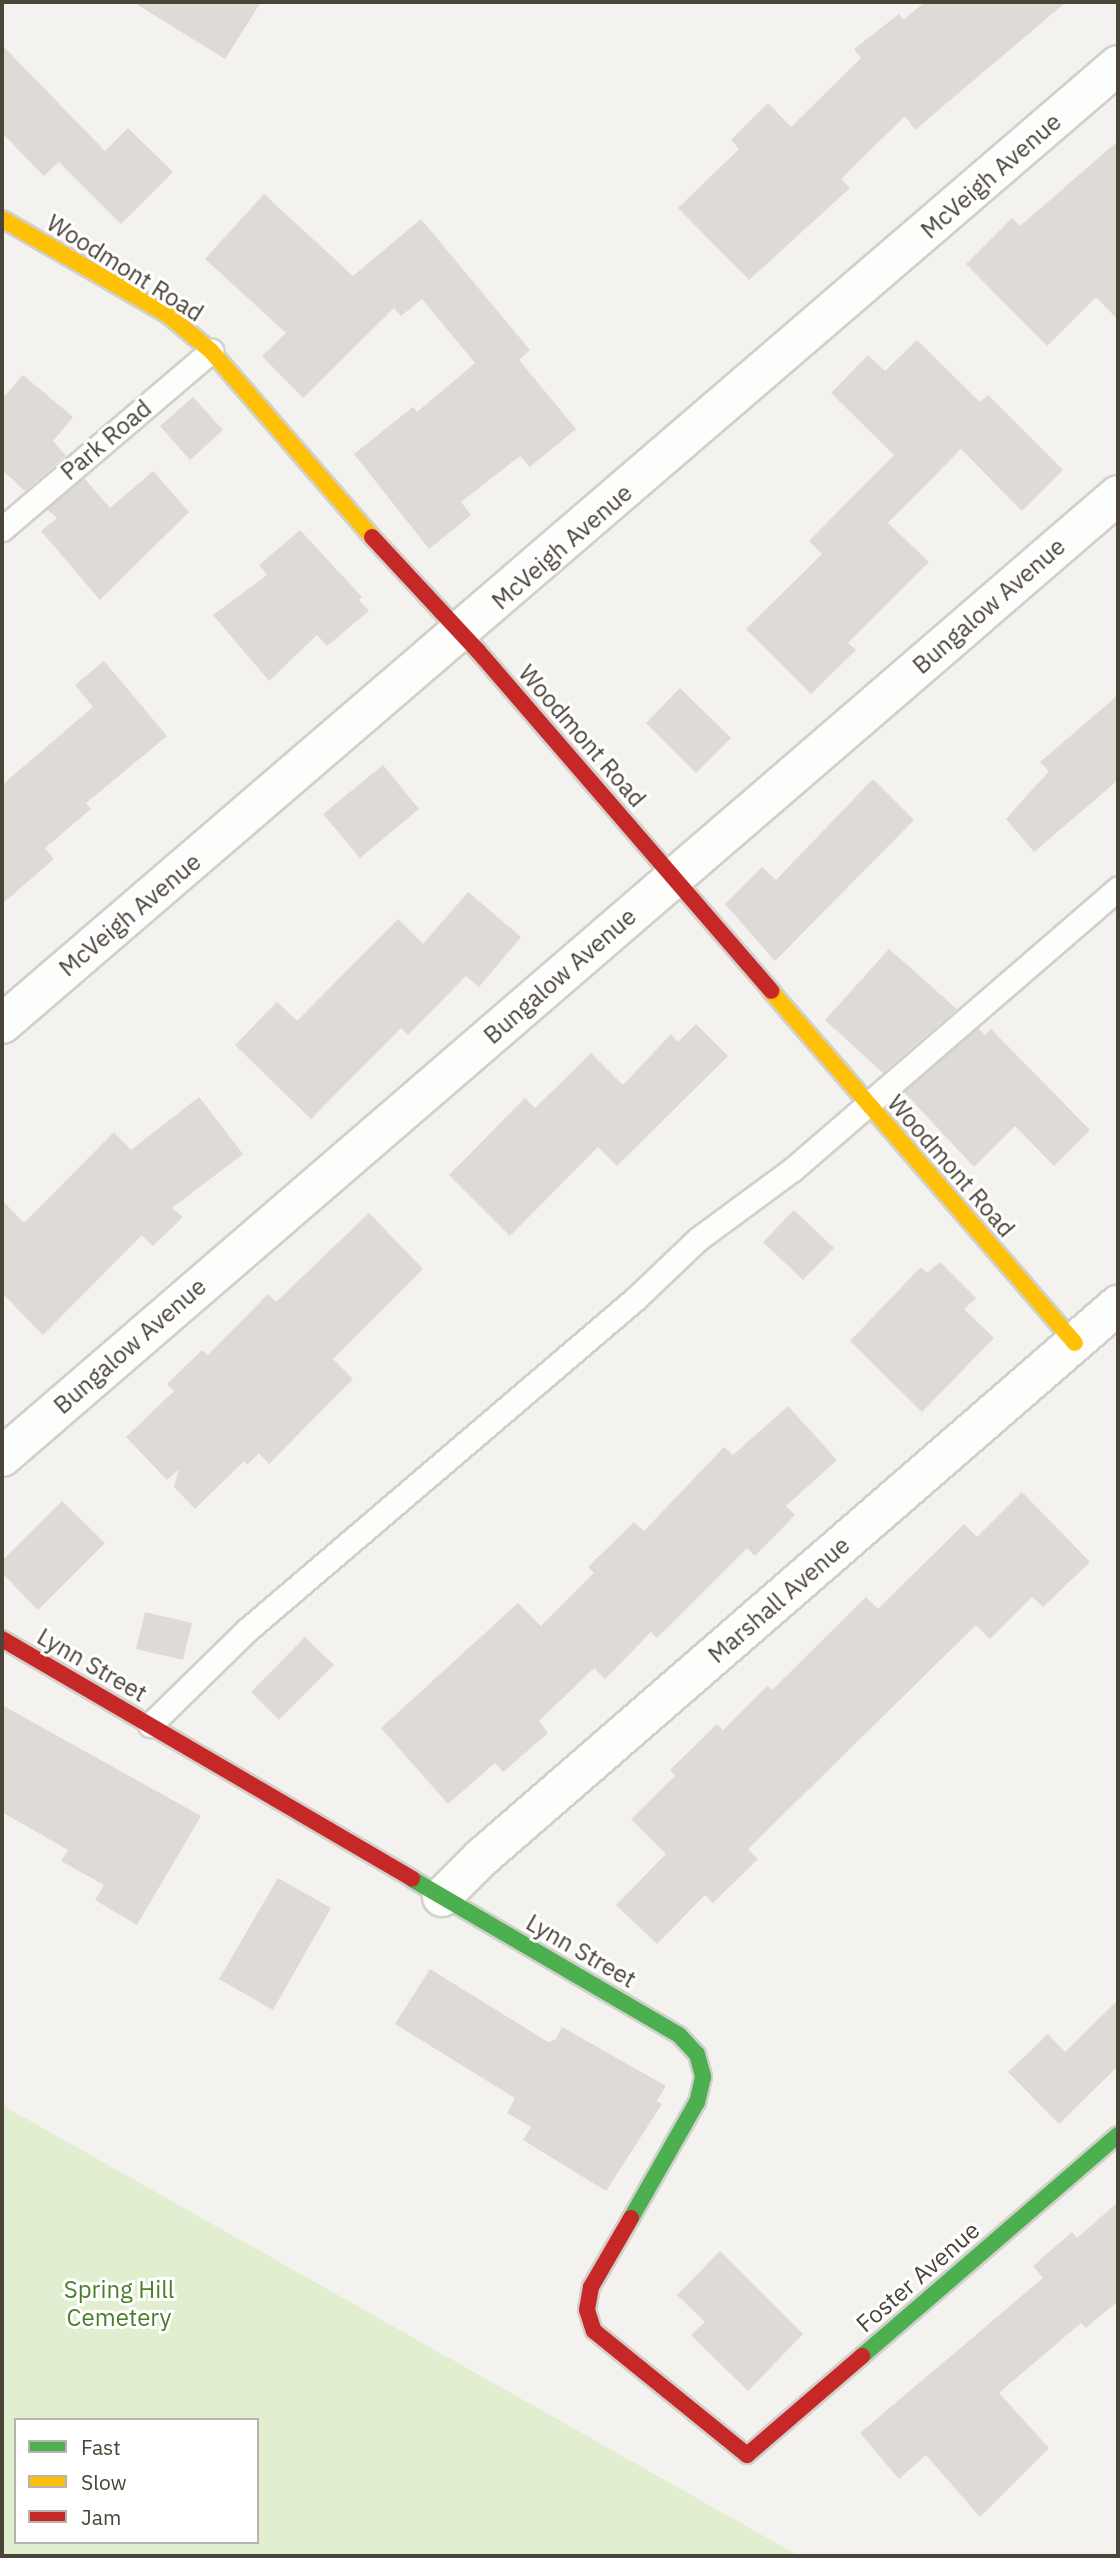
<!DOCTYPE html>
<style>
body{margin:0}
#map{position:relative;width:1120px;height:2558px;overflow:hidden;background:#f4f2ee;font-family:"IBM Plex Sans",sans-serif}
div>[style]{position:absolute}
.green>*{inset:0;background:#e1eecf}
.building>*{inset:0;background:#dedbd6}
.roads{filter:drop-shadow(2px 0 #d2d0cb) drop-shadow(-2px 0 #d2d0cb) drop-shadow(0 2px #d2d0cb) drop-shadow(0 -2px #d2d0cb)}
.lane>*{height:23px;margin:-11.5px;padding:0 11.5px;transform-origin:11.5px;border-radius:11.5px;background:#fdfdfc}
.street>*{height:38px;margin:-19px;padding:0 19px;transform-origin:19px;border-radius:19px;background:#fdfdfc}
.fast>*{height:16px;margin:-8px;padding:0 8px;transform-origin:8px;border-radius:8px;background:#4caf50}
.slow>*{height:16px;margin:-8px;padding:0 8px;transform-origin:8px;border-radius:8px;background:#ffc107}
.jam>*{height:16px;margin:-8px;padding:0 8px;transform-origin:8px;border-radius:8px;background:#c62828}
span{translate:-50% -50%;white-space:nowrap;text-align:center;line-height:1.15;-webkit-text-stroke:6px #fff;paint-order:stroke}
.street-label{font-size:24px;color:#4b4439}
.park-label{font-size:24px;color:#4a7f2a}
.frame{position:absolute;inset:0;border:4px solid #4b4439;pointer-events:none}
.legend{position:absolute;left:14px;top:2418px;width:245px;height:126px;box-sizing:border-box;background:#fff;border:2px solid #b7b4b0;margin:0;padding:9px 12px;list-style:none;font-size:21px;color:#4b4439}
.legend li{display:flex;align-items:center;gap:14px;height:35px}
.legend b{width:35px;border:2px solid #b7b4b0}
</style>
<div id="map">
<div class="green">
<i style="clip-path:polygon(evenodd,2px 2105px,799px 2556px,2px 2556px,2px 2105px,16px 2420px,257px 2420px,257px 2542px,16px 2542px,16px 2420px)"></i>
</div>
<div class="building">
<i style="clip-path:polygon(133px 2px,261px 2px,225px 59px)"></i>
<i style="clip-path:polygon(925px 2px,1066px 2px,915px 130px,905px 116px,841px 179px,850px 188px,749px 280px,678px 208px,739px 149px,731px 140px,768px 103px,791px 127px,861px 58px,854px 49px,899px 14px,903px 20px)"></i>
<i style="clip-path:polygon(2px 45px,105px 151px,128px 128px,173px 172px,121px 224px,59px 162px,44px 176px,2px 133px)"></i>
<i style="clip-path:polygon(1118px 141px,1118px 320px,1096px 297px,1047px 346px,966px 264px,1012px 218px,1020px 226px)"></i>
<i style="clip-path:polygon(264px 194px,353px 276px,421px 219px,530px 350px,519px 360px,576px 429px,530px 467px,520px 456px,461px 502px,471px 515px,429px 549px,354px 454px,413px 407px,417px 412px,475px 363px,422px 299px,401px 316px,394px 308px,303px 398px,262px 356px,286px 333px,205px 259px)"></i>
<i style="clip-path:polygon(917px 340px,980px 402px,988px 395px,1063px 470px,1022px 511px,961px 449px,888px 523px,929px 562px,848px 643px,856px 650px,811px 694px,746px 629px,822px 554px,809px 541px,894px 455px,831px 393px,868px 355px,885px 371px)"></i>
<i style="clip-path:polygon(23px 375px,73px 417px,53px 441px,66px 456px,25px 491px,2px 470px,2px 399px)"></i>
<i style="clip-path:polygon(193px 397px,223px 430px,190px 460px,160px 426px)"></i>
<i style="clip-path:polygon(153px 471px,189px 512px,100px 600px,41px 531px,57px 518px,47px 509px,84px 478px,110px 508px)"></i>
<i style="clip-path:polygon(300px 530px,362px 597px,359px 600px,369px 611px,327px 646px,317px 635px,269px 681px,213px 615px,267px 575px,259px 565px)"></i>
<i style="clip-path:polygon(104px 661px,167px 736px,86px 803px,91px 809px,45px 848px,54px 859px,2px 904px,2px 785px,93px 707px,75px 685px)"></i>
<i style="clip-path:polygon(680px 688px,731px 738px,696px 773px,646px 723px)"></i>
<i style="clip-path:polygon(1118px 695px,1118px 780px,1034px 852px,1006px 819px,1049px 771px,1040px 762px)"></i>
<i style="clip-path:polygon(383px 765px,419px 809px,360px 858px,323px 814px)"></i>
<i style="clip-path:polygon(873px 779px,914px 820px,775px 961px,725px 904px,762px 867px,776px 880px)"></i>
<i style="clip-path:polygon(468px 892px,521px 937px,479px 987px,466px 976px,408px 1035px,401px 1028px,311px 1119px,235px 1045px,277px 1002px,297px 1021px,398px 919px,423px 944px)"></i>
<i style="clip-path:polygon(889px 949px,957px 1009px,883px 1073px,825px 1020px)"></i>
<i style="clip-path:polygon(696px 1024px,728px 1056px,617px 1166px,598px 1147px,510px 1236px,449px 1175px,525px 1098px,535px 1108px,591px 1053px,623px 1085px,671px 1034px,678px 1042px)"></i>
<i style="clip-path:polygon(978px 1028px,985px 1035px,991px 1029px,1090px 1130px,1054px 1166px,1015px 1126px,974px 1167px,904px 1092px)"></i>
<i style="clip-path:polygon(199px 1097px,243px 1154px,172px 1208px,183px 1217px,153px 1246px,142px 1235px,43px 1335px,2px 1293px,2px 1200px,24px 1223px,114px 1132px,131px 1150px)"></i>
<i style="clip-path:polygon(794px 1210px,834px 1248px,803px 1280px,763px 1242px)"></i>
<i style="clip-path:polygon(369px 1213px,423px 1269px,333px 1359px,353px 1379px,269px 1464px,259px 1453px,247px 1465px,244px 1461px,195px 1509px,174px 1487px,179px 1469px,167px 1480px,126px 1437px,174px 1391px,167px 1384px,202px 1350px,208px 1355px,268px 1294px,276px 1302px)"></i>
<i style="clip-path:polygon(940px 1262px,976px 1298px,964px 1309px,994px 1338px,922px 1412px,850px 1341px,921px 1267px,927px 1273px)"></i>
<i style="clip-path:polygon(788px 1406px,837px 1460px,786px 1506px,795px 1515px,755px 1556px,747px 1548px,657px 1638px,651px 1632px,605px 1679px,594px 1668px,539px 1721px,548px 1733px,503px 1772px,495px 1763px,448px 1804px,381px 1728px,518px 1603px,541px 1626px,594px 1573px,588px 1567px,634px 1522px,644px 1531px,724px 1447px,733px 1455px)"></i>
<i style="clip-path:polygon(1022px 1492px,1090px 1562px,1043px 1607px,1032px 1597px,990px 1639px,976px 1625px,748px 1849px,758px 1859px,713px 1903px,705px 1895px,657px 1944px,616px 1905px,666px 1854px,631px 1819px,675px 1776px,670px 1770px,717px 1724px,723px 1730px,767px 1686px,772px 1690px,866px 1597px,878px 1609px,964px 1524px,977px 1537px)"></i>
<i style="clip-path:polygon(62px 1501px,105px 1543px,38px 1610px,2px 1573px,2px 1561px)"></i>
<i style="clip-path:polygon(145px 1612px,192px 1623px,183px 1660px,136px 1649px)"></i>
<i style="clip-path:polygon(305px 1637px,334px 1665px,279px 1720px,251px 1692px)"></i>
<i style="clip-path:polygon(2px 1705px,201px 1816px,137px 1925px,95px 1900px,104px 1885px,61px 1861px,68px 1850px,2px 1812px)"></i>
<i style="clip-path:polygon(278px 1878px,331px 1908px,273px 2010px,219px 1979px)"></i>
<i style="clip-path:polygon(430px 1969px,548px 2042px,555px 2040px,562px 2027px,666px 2086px,657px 2101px,662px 2104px,606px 2191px,523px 2140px,531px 2127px,507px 2113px,515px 2098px,395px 2024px)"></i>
<i style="clip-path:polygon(1118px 2000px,1118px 2066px,1059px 2124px,1008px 2072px,1048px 2034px,1065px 2052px)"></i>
<i style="clip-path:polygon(1118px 2202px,1118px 2301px,1086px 2328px,1081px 2323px,999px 2393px,1049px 2448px,980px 2517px,926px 2455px,899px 2479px,860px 2433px,1043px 2278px,1033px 2266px,1072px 2232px,1077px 2238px)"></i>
<i style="clip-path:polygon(720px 2251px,803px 2334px,748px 2391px,691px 2335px,705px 2322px,677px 2295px)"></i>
</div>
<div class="roads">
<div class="lane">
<i style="left:2px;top:529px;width:275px;rotate:-40.4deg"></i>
<i style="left:150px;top:1725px;width:136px;rotate:-44.4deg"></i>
<i style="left:247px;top:1630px;width:510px;rotate:-40.47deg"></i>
<i style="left:635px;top:1299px;width:87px;rotate:-43.6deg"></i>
<i style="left:698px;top:1239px;width:118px;rotate:-36.4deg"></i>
<i style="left:793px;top:1169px;width:430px;rotate:-40.8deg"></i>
</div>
<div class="street">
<i style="left:2px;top:1024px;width:1471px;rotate:-40.67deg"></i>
<i style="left:2px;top:1457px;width:1473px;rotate:-40.76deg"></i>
<i style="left:442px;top:1897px;width:55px;rotate:-45deg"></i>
<i style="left:481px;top:1858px;width:844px;rotate:-40.96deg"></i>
</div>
<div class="fast">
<i style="left:412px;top:1879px;width:309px;rotate:30.3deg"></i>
<i style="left:679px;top:2035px;width:26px;rotate:47deg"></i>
<i style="left:697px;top:2054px;width:24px;rotate:75deg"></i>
<i style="left:703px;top:2077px;width:26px;rotate:103deg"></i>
<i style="left:697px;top:2102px;width:133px;rotate:119.6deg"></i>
<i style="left:862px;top:2356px;width:338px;rotate:-40.8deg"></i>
</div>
<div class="slow">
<i style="left:2px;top:219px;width:192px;rotate:30deg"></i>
<i style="left:168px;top:315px;width:56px;rotate:39.9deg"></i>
<i style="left:211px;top:351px;width:246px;rotate:49.1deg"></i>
<i style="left:771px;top:991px;width:465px;rotate:49.2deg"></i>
</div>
<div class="jam">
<i style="left:372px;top:537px;width:156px;rotate:47.1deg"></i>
<i style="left:478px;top:651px;width:449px;rotate:49.2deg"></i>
<i style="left:2px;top:1639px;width:475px;rotate:30.3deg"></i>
<i style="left:631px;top:2218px;width:80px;rotate:120.1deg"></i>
<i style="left:591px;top:2287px;width:23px;rotate:100deg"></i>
<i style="left:587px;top:2310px;width:22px;rotate:72deg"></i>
<i style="left:594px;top:2331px;width:197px;rotate:39deg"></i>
<i style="left:747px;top:2455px;width:152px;rotate:-40.7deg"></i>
</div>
</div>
<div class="street-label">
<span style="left:991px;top:176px;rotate:-41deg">McVeigh Avenue</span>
<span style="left:125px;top:268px;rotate:32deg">Woodmont Road</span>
<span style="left:106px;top:440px;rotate:-40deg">Park Road</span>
<span style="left:562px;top:547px;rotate:-41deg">McVeigh Avenue</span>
<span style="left:989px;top:606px;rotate:-41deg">Bungalow Avenue</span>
<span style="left:582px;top:736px;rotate:49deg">Woodmont Road</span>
<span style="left:130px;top:915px;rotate:-40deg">McVeigh Avenue</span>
<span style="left:560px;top:976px;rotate:-41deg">Bungalow Avenue</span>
<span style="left:951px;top:1166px;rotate:49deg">Woodmont Road</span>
<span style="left:130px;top:1346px;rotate:-41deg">Bungalow Avenue</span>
<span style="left:779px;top:1600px;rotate:-41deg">Marshall Avenue</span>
<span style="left:92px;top:1665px;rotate:30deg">Lynn Street</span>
<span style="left:581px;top:1951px;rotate:30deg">Lynn Street</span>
<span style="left:918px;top:2277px;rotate:-41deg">Foster Avenue</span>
</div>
<div class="park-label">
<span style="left:119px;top:2304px">Spring Hill<br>Cemetery</span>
</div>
<div class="frame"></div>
<ul class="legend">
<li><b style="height:9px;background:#4caf50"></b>Fast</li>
<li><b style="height:9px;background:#ffc107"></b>Slow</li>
<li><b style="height:9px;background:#c62828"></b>Jam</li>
</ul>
</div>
